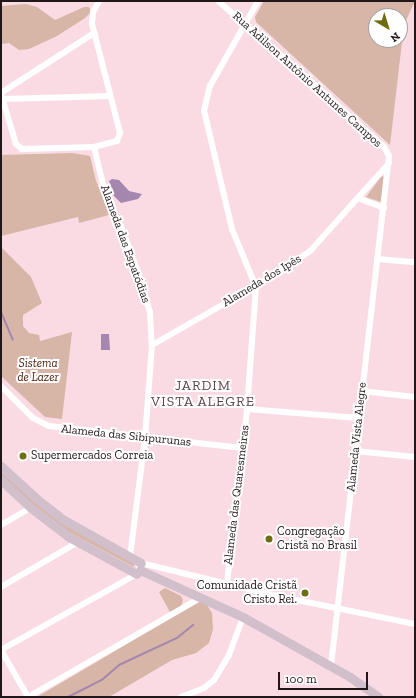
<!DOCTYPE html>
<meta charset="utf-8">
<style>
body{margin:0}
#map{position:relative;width:416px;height:698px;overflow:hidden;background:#fadbe3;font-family:"Zilla Slab",serif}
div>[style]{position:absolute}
.green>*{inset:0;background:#d7b5a7}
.water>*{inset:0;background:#a586af}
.stream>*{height:2px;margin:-1px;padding:0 1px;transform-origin:1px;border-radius:1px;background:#a586af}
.street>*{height:6px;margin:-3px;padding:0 3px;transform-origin:3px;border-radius:3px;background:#fff}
.secondary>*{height:9px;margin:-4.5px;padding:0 4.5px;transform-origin:4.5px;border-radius:4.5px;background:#d1bfcb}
.dots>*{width:11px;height:11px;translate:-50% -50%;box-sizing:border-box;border:2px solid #fff;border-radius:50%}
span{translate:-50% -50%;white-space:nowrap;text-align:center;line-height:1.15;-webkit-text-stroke:4px #fff;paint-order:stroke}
.street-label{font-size:12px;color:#211619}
.park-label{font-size:12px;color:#491a03;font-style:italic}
.poi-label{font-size:12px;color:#211619}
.left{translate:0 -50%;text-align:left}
.right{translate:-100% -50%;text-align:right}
.quarter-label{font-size:14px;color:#5c4249;letter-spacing:1px}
.frame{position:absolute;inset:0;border:2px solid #211619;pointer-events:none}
.north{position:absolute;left:368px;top:8px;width:40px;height:40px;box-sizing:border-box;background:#fff;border:1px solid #a6a2a3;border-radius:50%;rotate:142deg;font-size:11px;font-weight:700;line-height:16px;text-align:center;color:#211619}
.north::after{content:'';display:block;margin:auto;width:14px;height:18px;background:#706d0e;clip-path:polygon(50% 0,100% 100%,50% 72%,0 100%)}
.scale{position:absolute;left:278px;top:672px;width:90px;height:18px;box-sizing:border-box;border:2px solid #211619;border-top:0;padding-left:5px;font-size:12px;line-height:14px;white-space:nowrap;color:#211619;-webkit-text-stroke:3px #fff;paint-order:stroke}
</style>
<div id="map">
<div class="green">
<i style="clip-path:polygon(evenodd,264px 1px,415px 1px,404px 25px,390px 145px,256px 22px,255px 17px,264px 1px,376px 16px,400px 16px,400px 40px,376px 40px,376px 16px)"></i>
<i style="clip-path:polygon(26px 4px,37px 7px,55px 20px,84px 7px,89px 7px,91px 12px,85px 18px,57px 36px,29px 49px,19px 50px,9px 43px,1px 44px,1px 6px)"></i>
<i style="clip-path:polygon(72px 153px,90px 156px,96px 181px,109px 208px,109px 215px,79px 223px,78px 217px,1px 236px,1px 155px)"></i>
<i style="clip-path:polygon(384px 176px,381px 202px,366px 197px,381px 177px)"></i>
<i style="clip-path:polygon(1px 247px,31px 277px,42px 303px,23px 315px,23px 326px,29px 333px,39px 335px,40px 341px,72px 332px,62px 419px,45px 417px,1px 376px)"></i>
<i style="clip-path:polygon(1px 472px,37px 504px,134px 564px,134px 567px,67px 531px,21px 495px,1px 476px)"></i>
<i style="clip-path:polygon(165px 588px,181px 596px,183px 600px,181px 606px,170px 612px,159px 592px)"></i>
<i style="clip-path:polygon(200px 601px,207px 605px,212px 613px,213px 629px,209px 643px,196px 653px,172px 660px,109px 697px,37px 697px)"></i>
</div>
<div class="water">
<i style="clip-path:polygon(112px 179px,119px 180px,129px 191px,142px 194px,138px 199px,121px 203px,114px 196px,109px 181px)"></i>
<i style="clip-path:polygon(101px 334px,109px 334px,110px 350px,101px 350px)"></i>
</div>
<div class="stream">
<i style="left:1px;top:312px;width:30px;rotate:67deg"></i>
<i style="left:68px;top:697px;width:39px;rotate:-27deg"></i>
<i style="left:103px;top:679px;width:21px;rotate:-41deg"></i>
<i style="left:119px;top:665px;width:64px;rotate:-25deg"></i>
<i style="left:177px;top:638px;width:21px;rotate:-39deg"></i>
</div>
<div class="street">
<i style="left:218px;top:1px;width:125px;rotate:40.8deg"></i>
<i style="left:313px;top:83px;width:96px;rotate:42deg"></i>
<i style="left:384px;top:147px;width:10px;rotate:61deg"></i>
<i style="left:389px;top:156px;width:513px;rotate:96.49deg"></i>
<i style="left:1px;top:93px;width:111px;rotate:-32.8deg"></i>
<i style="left:1px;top:94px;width:52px;rotate:73.3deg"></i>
<i style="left:16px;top:144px;width:8px;rotate:40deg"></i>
<i style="left:22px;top:149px;width:72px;rotate:-1.6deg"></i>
<i style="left:94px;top:147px;width:24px;rotate:-15deg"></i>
<i style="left:117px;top:141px;width:9px;rotate:-69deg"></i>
<i style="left:120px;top:133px;width:113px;rotate:-104.4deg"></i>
<i style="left:92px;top:24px;width:12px;rotate:-85deg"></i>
<i style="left:93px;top:12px;width:13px;rotate:-61deg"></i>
<i style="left:3px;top:99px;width:107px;rotate:-1.6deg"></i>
<i style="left:94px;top:147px;width:51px;rotate:76.5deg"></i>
<i style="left:106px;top:197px;width:33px;rotate:63deg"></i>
<i style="left:121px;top:226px;width:61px;rotate:69.8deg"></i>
<i style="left:142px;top:283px;width:30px;rotate:75deg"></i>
<i style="left:150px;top:312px;width:33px;rotate:87deg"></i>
<i style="left:152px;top:345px;width:93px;rotate:94.3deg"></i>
<i style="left:145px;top:438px;width:120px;rotate:97.2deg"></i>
<i style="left:358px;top:198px;width:28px;rotate:21deg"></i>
<i style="left:377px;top:259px;width:38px;rotate:5deg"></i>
<i style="left:152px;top:345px;width:147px;rotate:-29.7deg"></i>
<i style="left:280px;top:272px;width:38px;rotate:-35deg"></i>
<i style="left:311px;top:250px;width:117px;rotate:-48.1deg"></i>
<i style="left:1px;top:386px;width:45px;rotate:45deg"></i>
<i style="left:33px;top:418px;width:18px;rotate:27deg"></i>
<i style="left:49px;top:426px;width:194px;rotate:6.5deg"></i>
<i style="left:362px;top:391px;width:53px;rotate:6.5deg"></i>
<i style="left:247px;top:409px;width:112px;rotate:4.6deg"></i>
<i style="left:355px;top:451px;width:60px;rotate:5.7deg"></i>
<i style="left:1px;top:525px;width:34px;rotate:-30deg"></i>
<i style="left:227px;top:583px;width:175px;rotate:-83.4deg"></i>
<i style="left:247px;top:409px;width:122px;rotate:-85.8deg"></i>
<i style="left:256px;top:287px;width:63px;rotate:-112.5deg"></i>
<i style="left:232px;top:229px;width:121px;rotate:-103.3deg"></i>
<i style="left:204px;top:111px;width:26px;rotate:-77deg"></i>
<i style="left:210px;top:86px;width:98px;rotate:-60.5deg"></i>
<i style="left:1px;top:587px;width:89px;rotate:-30.3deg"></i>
<i style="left:1px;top:650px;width:156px;rotate:-29.2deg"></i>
<i style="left:137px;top:574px;width:12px;rotate:-70deg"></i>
<i style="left:141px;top:563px;width:145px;rotate:13.6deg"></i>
<i style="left:282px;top:597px;width:136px;rotate:11.5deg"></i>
<i style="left:1px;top:650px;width:54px;rotate:60.1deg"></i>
<i style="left:28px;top:697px;width:198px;rotate:-29.9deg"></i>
<i style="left:181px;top:697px;width:25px;rotate:-21deg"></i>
<i style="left:204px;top:688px;width:13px;rotate:-39deg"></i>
<i style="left:214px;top:680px;width:29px;rotate:-59deg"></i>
<i style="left:229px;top:655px;width:40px;rotate:-69.8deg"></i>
</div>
<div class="secondary">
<i style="left:1px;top:466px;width:49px;rotate:42.5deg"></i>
<i style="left:37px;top:499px;width:34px;rotate:38deg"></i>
<i style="left:64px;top:520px;width:88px;rotate:29.2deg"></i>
<i style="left:1px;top:480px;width:41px;rotate:43deg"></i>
<i style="left:31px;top:508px;width:48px;rotate:37.3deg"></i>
<i style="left:69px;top:537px;width:77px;rotate:28.6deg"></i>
<i style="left:140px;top:570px;width:113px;rotate:24.5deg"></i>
<i style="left:243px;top:617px;width:123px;rotate:29.3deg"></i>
<i style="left:350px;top:677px;width:35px;rotate:35deg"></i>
</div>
<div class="dots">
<i style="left:23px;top:456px;background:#706d0e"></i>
<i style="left:269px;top:539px;background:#706d0e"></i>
<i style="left:305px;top:593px;background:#706d0e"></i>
</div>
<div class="street-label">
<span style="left:307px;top:80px;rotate:42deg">Rua Adilson Antônio Antunes Campos</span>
<span style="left:125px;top:244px;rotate:70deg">Alameda das Espatódias</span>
<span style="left:262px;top:281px;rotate:-31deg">Alameda dos Ipês</span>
<span style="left:126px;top:436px;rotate:6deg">Alameda das Sibipurunas</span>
<span style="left:357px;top:437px;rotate:-84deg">Alameda Vista Alegre</span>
<span style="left:237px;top:495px;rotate:-83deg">Alameda das Quaresmeiras</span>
</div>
<div class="park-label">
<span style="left:38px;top:371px">Sistema<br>de Lazer</span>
</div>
<div class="poi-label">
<span class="left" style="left:31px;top:456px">Supermercados Correia</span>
<span class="left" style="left:277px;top:539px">Congregação<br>Cristã no Brasil</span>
<span class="right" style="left:297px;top:593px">Comunidade Cristã<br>Cristo Rei.</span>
</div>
<div class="quarter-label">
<span style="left:203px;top:394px">JARDIM<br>VISTA ALEGRE</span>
</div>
<div class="frame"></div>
<div class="north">N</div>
<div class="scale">100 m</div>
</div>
